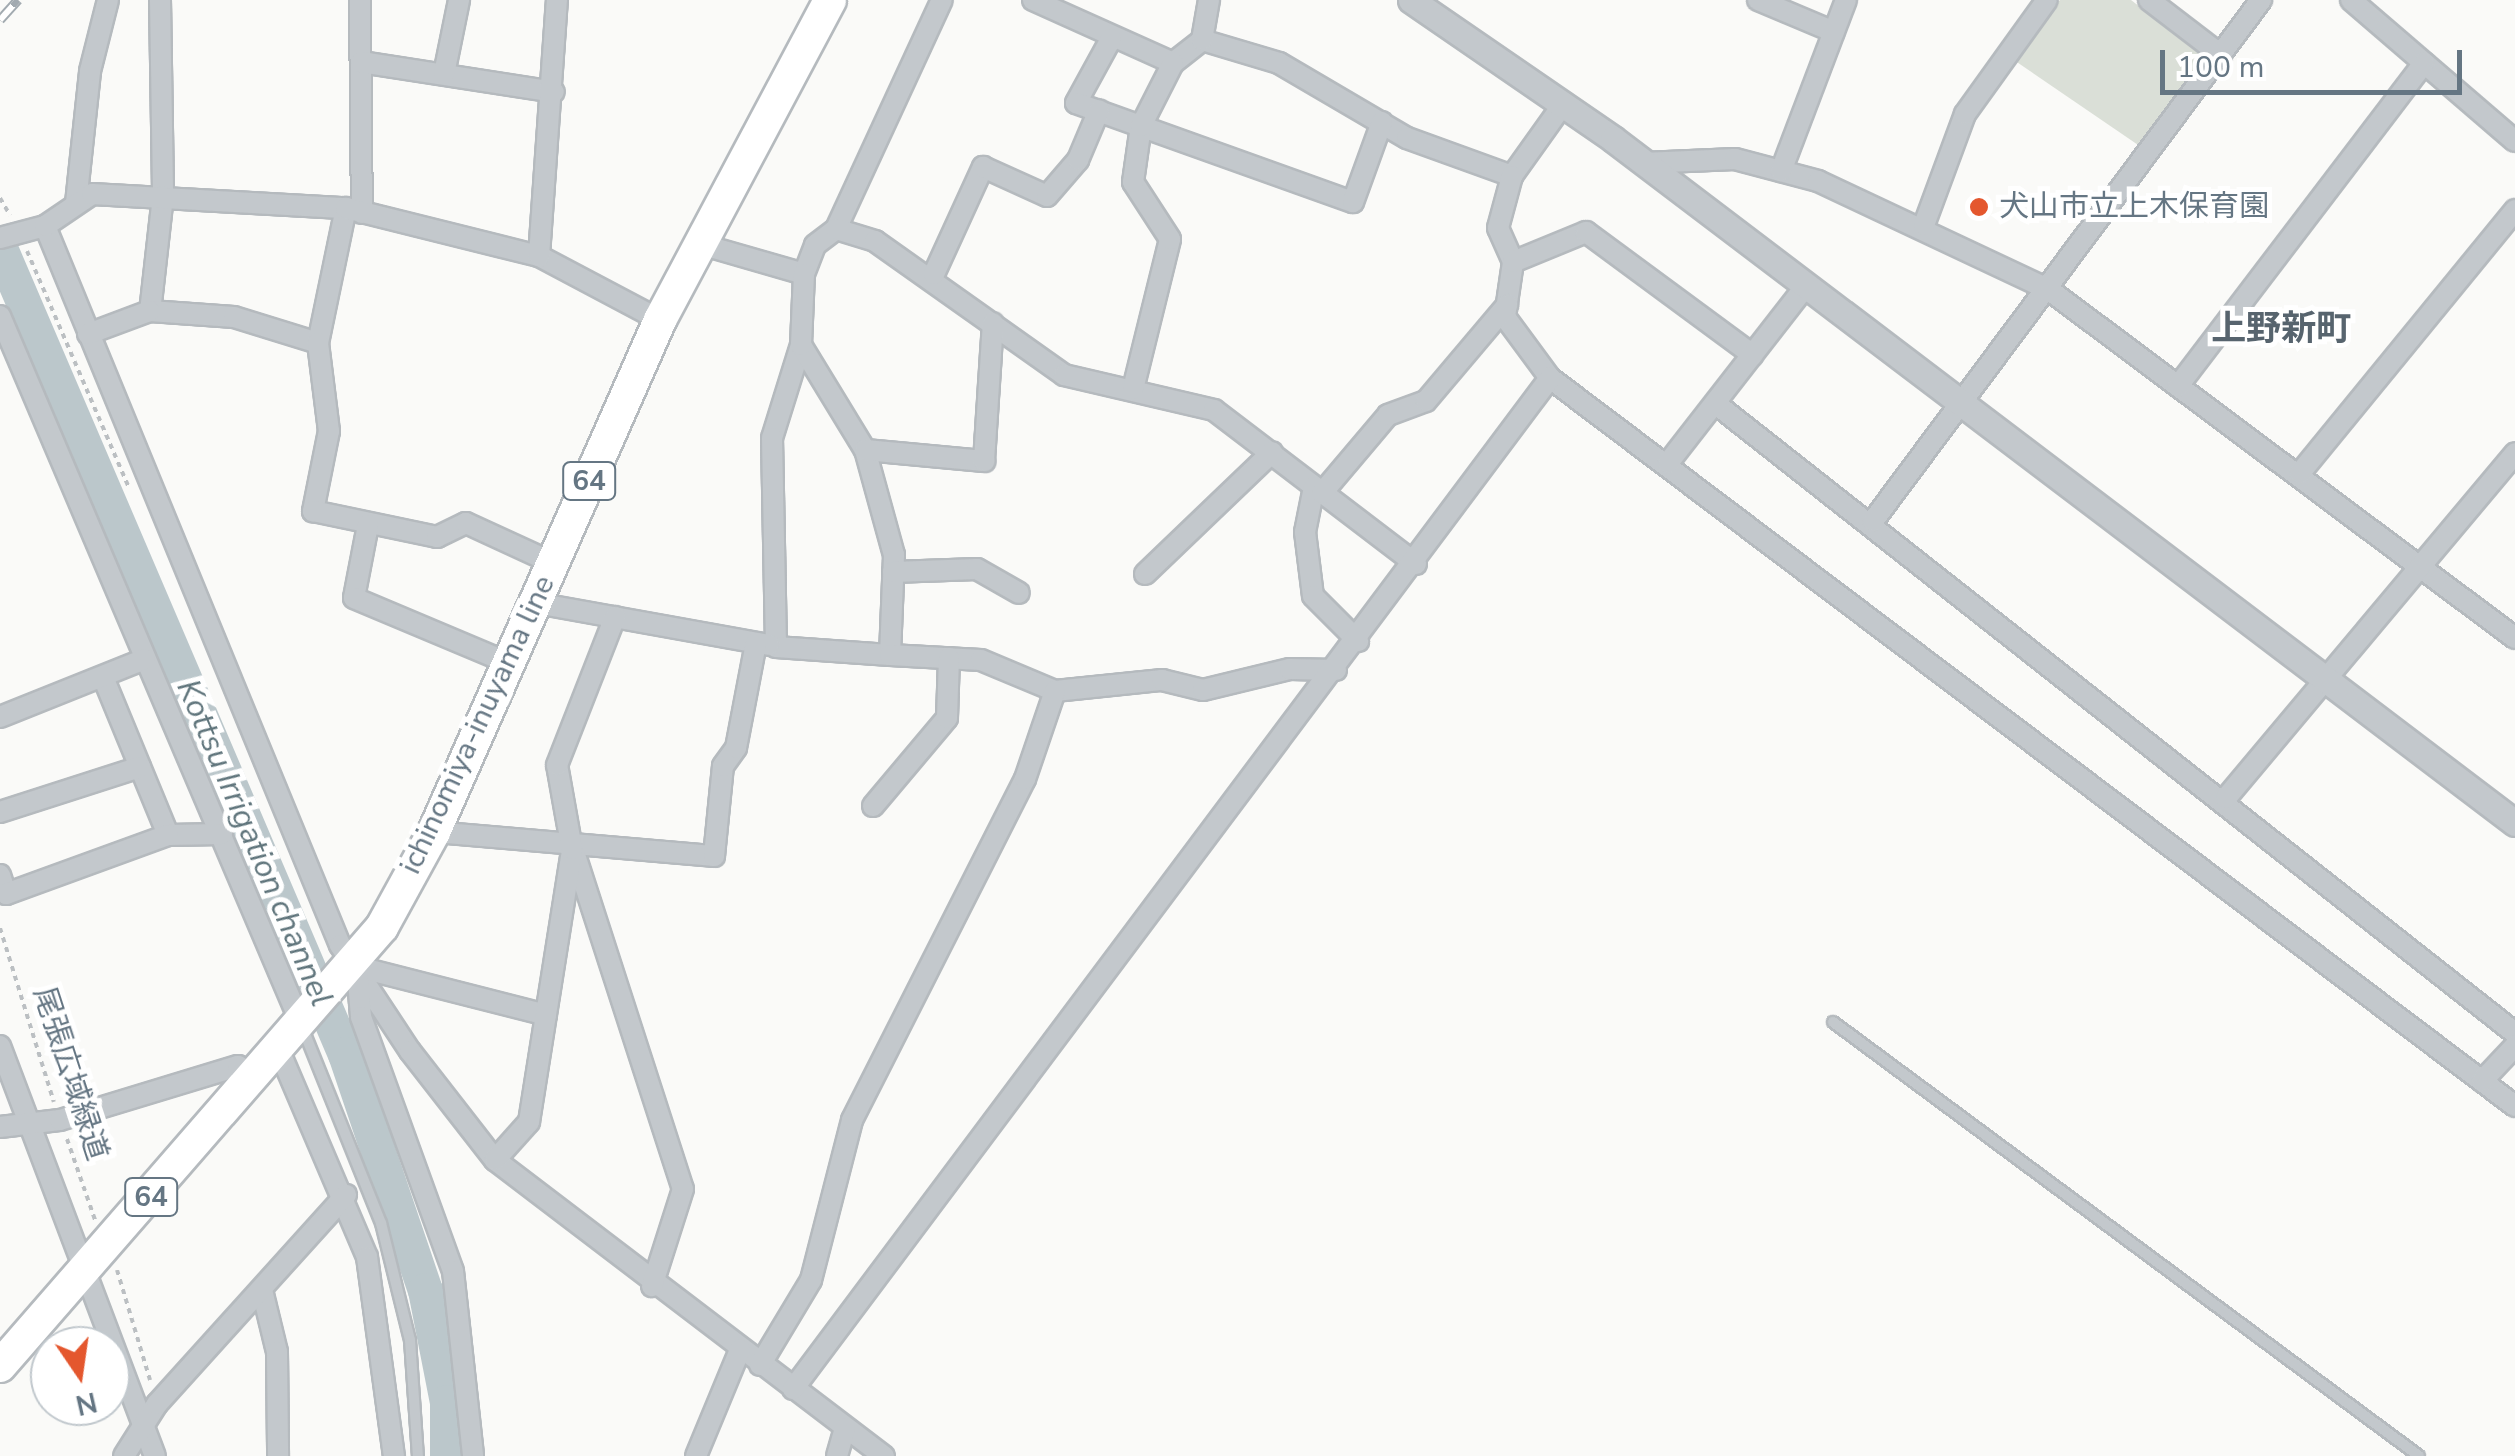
<!DOCTYPE html>
<meta charset="utf-8">
<style>
body{margin:0}
#map{position:relative;width:2515px;height:1456px;overflow:hidden;background:#fafaf8;font-family:"Nunito Sans","Noto Sans JP",sans-serif}
div>[style]{position:absolute}
.green>*{inset:0;background:#dadfd7}
.river>*{height:35px;margin:-17.5px;padding:0 17.5px;transform-origin:17.5px;border-radius:17.5px;background:#bbc7cb}
.path>*{height:4px;margin-top:-2px;transform-origin:0;background:repeating-linear-gradient(90deg,#bbbfc2 0 5px,transparent 0 10px)}
.roads{filter:drop-shadow(2px 0 #b5babe) drop-shadow(-2px 0 #b5babe) drop-shadow(0 2px #b5babe) drop-shadow(0 -2px #b5babe)}
.service>*{height:10px;margin:-5px;padding:0 5px;transform-origin:5px;border-radius:5px;background:#c3c8cc}
.minor>*{height:20px;margin:-10px;padding:0 10px;transform-origin:10px;border-radius:10px;background:#c3c8cc}
.tertiary>*{height:25px;margin:-12.5px;padding:0 12.5px;transform-origin:12.5px;border-radius:12.5px;background:#c3c8cc}
.primary>*{height:32px;margin:-16px;padding:0 16px;transform-origin:16px;border-radius:16px;background:#fff}
.rail>*{height:10px;margin-top:-5px;transform-origin:0;background:repeating-linear-gradient(90deg,#fff 0 19px,#a2aab0 0 38px);box-sizing:border-box;border-block:2px solid #a2aab0}
.dots>*{width:28px;height:28px;translate:-50% -50%;box-sizing:border-box;border:5px solid #fff;border-radius:50%}
span{translate:-50% -50%;white-space:nowrap;text-align:center;line-height:1.15;-webkit-text-stroke:10px #fff;paint-order:stroke}
.shield-label span{padding:2px 8px;background:#fff;border:2px solid;border-radius:8px;-webkit-text-stroke-width:0}
.shield-label{font-size:28px;color:#657683;font-weight:700}
.poi-label{font-size:30px;color:#657683}
.left{translate:0 -50%;text-align:left}
.street-label{font-size:30px;color:#657683}
.water-label{font-size:32px;color:#60757c;font-style:italic}
.quarter-label{font-size:35px;color:#57646e;font-weight:700}
.north{position:absolute;left:30px;top:1326px;width:100px;height:100px;box-sizing:border-box;background:#fff;border:2px solid #c1c8cd;border-radius:50%;rotate:167deg;font-size:28px;font-weight:700;line-height:40px;text-align:center;color:#657683}
.north::after{content:'';display:block;margin:auto;width:35px;height:45px;background:#e4572e;clip-path:polygon(50% 0,100% 100%,50% 72%,0 100%)}
.scale{position:absolute;left:2160px;top:50px;width:302px;height:45px;box-sizing:border-box;border:5px solid #657683;border-top:0;padding-left:12px;font-size:30px;line-height:35px;white-space:nowrap;color:#657683;-webkit-text-stroke:8px #fff;paint-order:stroke}
</style>
<div id="map">
<div class="green">
<i style="clip-path:polygon(2060px 0,2131px 0,2205px 57px,2144px 149px,2005px 54px)"></i>
</div>
<div class="river">
<i style="left:0;top:248px;width:877px;rotate:66.83deg"></i>
<i style="left:345px;top:1054px;width:249px;rotate:71.3deg"></i>
<i style="left:425px;top:1290px;width:114px;rotate:78.9deg"></i>
<i style="left:447px;top:1402px;width:54px;rotate:90deg"></i>
</div>
<div class="path">
<i style="left:0;top:198px;width:20px;rotate:60deg"></i>
<i style="left:27px;top:251px;width:256px;rotate:66.7deg"></i>
<i style="left:0;top:928px;width:182px;rotate:72.8deg"></i>
<i style="left:67px;top:1139px;width:86px;rotate:70.9deg"></i>
<i style="left:117px;top:1270px;width:115px;rotate:73.3deg"></i>
</div>
<div class="roads">
<div class="service">
<i style="left:1833px;top:1022px;width:729px;rotate:36.52deg"></i>
<i style="left:303px;top:1029px;width:209px;rotate:68.1deg"></i>
<i style="left:381px;top:1223px;width:121px;rotate:76.1deg"></i>
<i style="left:410px;top:1340px;width:116px;rotate:86.1deg"></i>
</div>
<div class="minor">
<i style="left:160px;top:0;width:196px;rotate:89.1deg"></i>
<i style="left:163px;top:196px;width:116px;rotate:96.4deg"></i>
<i style="left:150px;top:311px;width:84px;rotate:4.1deg"></i>
<i style="left:234px;top:317px;width:88px;rotate:17.2deg"></i>
<i style="left:318px;top:343px;width:138px;rotate:-78.3deg"></i>
<i style="left:360px;top:0;width:213px;rotate:89.5deg"></i>
<i style="left:1033px;top:0;width:154px;rotate:24.2deg"></i>
<i style="left:1173px;top:63px;width:37px;rotate:-38deg"></i>
<i style="left:1202px;top:40px;width:80px;rotate:16.6deg"></i>
<i style="left:1279px;top:63px;width:148px;rotate:30.4deg"></i>
<i style="left:1407px;top:138px;width:112px;rotate:19.9deg"></i>
<i style="left:1758px;top:0;width:82px;rotate:22.8deg"></i>
<i style="left:2149px;top:0;width:91px;rotate:37.4deg"></i>
<i style="left:2351px;top:0;width:216px;rotate:40.7deg"></i>
<i style="left:1111px;top:39px;width:73px;rotate:118.7deg"></i>
<i style="left:1076px;top:103px;width:294px;rotate:19.7deg"></i>
<i style="left:1353px;top:202px;width:85px;rotate:-70.1deg"></i>
<i style="left:1202px;top:40px;width:41px;rotate:-80.1deg"></i>
<i style="left:361px;top:62px;width:195px;rotate:8.8deg"></i>
<i style="left:444px;top:74px;width:76px;rotate:-78.5deg"></i>
<i style="left:1564px;top:103px;width:90px;rotate:125.5deg"></i>
<i style="left:1512px;top:176px;width:54px;rotate:105.1deg"></i>
<i style="left:1498px;top:228px;width:37px;rotate:66deg"></i>
<i style="left:1513px;top:262px;width:56px;rotate:98.3deg"></i>
<i style="left:1505px;top:317px;width:76px;rotate:53.6deg"></i>
<i style="left:1550px;top:378px;width:1209px;rotate:37.03deg"></i>
<i style="left:1643px;top:163px;width:92px;rotate:-2.5deg"></i>
<i style="left:1735px;top:159px;width:86px;rotate:14.8deg"></i>
<i style="left:1818px;top:181px;width:254px;rotate:25.2deg"></i>
<i style="left:2048px;top:289px;width:583px;rotate:36.77deg"></i>
<i style="left:1781px;top:171px;width:183px;rotate:-69.2deg"></i>
<i style="left:76px;top:203px;width:133px;rotate:-83.9deg"></i>
<i style="left:90px;top:71px;width:73px;rotate:-75.8deg"></i>
<i style="left:1924px;top:225px;width:118px;rotate:-69.7deg"></i>
<i style="left:1965px;top:114px;width:140px;rotate:-54.3deg"></i>
<i style="left:45px;top:226px;width:777px;rotate:67.69deg"></i>
<i style="left:340px;top:945px;width:127px;rotate:56.6deg"></i>
<i style="left:410px;top:1051px;width:138px;rotate:52.1deg"></i>
<i style="left:495px;top:1160px;width:489px;rotate:37.3deg"></i>
<i style="left:836px;top:229px;width:252px;rotate:-65.2deg"></i>
<i style="left:0;top:238px;width:47px;rotate:-14.9deg"></i>
<i style="left:45px;top:226px;width:57px;rotate:-34.2deg"></i>
<i style="left:92px;top:194px;width:254px;rotate:3.2deg"></i>
<i style="left:346px;top:208px;width:199px;rotate:14deg"></i>
<i style="left:539px;top:256px;width:137px;rotate:27.9deg"></i>
<i style="left:700px;top:244px;width:108px;rotate:16.1deg"></i>
<i style="left:804px;top:274px;width:31px;rotate:-69deg"></i>
<i style="left:815px;top:245px;width:26px;rotate:-37deg"></i>
<i style="left:836px;top:229px;width:41px;rotate:17.1deg"></i>
<i style="left:875px;top:241px;width:232px;rotate:35.3deg"></i>
<i style="left:1064px;top:375px;width:154px;rotate:13.1deg"></i>
<i style="left:1214px;top:410px;width:254px;rotate:37.3deg"></i>
<i style="left:539px;top:256px;width:257px;rotate:-86deg"></i>
<i style="left:1513px;top:262px;width:79px;rotate:-22.3deg"></i>
<i style="left:1586px;top:232px;width:207px;rotate:36.4deg"></i>
<i style="left:934px;top:274px;width:118px;rotate:-65.4deg"></i>
<i style="left:983px;top:167px;width:70px;rotate:24.4deg"></i>
<i style="left:1047px;top:196px;width:48px;rotate:-49.3deg"></i>
<i style="left:1078px;top:160px;width:54px;rotate:-67.2deg"></i>
<i style="left:0;top:316px;width:772px;rotate:66.96deg"></i>
<i style="left:88px;top:334px;width:66px;rotate:-20.4deg"></i>
<i style="left:318px;top:343px;width:89px;rotate:82.9deg"></i>
<i style="left:329px;top:431px;width:82px;rotate:101.3deg"></i>
<i style="left:313px;top:511px;width:127px;rotate:11.8deg"></i>
<i style="left:437px;top:537px;width:32px;rotate:-26deg"></i>
<i style="left:466px;top:523px;width:96px;rotate:24.7deg"></i>
<i style="left:801px;top:345px;width:97px;rotate:107.3deg"></i>
<i style="left:772px;top:438px;width:209px;rotate:88.9deg"></i>
<i style="left:776px;top:647px;width:114px;rotate:4deg"></i>
<i style="left:890px;top:655px;width:100px;rotate:-87.7deg"></i>
<i style="left:894px;top:555px;width:109px;rotate:-105.4deg"></i>
<i style="left:865px;top:450px;width:123px;rotate:-121.4deg"></i>
<i style="left:801px;top:345px;width:71px;rotate:-87.6deg"></i>
<i style="left:2178px;top:386px;width:406px;rotate:-52.7deg"></i>
<i style="left:1133px;top:389px;width:154px;rotate:-76.1deg"></i>
<i style="left:1170px;top:239px;width:68px;rotate:-123deg"></i>
<i style="left:1133px;top:182px;width:57px;rotate:-81.9deg"></i>
<i style="left:1141px;top:126px;width:71px;rotate:-63.1deg"></i>
<i style="left:1716px;top:404px;width:1017px;rotate:38.21deg"></i>
<i style="left:865px;top:450px;width:120px;rotate:5.3deg"></i>
<i style="left:984px;top:461px;width:138px;rotate:-86.3deg"></i>
<i style="left:1668px;top:463px;width:224px;rotate:-52.1deg"></i>
<i style="left:2300px;top:473px;width:340px;rotate:-50.7deg"></i>
<i style="left:1314px;top:487px;width:46px;rotate:101.3deg"></i>
<i style="left:1305px;top:532px;width:64px;rotate:82.9deg"></i>
<i style="left:1313px;top:596px;width:64px;rotate:45deg"></i>
<i style="left:1322px;top:493px;width:102px;rotate:-49.8deg"></i>
<i style="left:1388px;top:415px;width:40px;rotate:-20.2deg"></i>
<i style="left:1426px;top:401px;width:126px;rotate:-49.8deg"></i>
<i style="left:1873px;top:521px;width:650px;rotate:-53.32deg"></i>
<i style="left:368px;top:525px;width:74px;rotate:100.9deg"></i>
<i style="left:354px;top:598px;width:168px;rotate:22.8deg"></i>
<i style="left:893px;top:572px;width:84px;rotate:-2deg"></i>
<i style="left:977px;top:569px;width:48px;rotate:29.7deg"></i>
<i style="left:1145px;top:574px;width:176px;rotate:-43.8deg"></i>
<i style="left:536px;top:603px;width:237px;rotate:10.2deg"></i>
<i style="left:890px;top:655px;width:91px;rotate:3.1deg"></i>
<i style="left:981px;top:660px;width:80px;rotate:22.7deg"></i>
<i style="left:1055px;top:691px;width:108px;rotate:-5.9deg"></i>
<i style="left:1162px;top:680px;width:42px;rotate:13.7deg"></i>
<i style="left:1203px;top:690px;width:89px;rotate:-13.6deg"></i>
<i style="left:1290px;top:669px;width:46px;rotate:1.2deg"></i>
<i style="left:103px;top:677px;width:171px;rotate:67.6deg"></i>
<i style="left:168px;top:835px;width:54px;rotate:-1.1deg"></i>
<i style="left:0;top:717px;width:156px;rotate:-21.8deg"></i>
<i style="left:2226px;top:798px;width:450px;rotate:-50deg"></i>
<i style="left:873px;top:806px;width:115px;rotate:-49.9deg"></i>
<i style="left:947px;top:718px;width:60px;rotate:-88.1deg"></i>
<i style="left:0;top:812px;width:147px;rotate:-17.8deg"></i>
<i style="left:434px;top:832px;width:281px;rotate:4.9deg"></i>
<i style="left:714px;top:856px;width:90px;rotate:-84.3deg"></i>
<i style="left:723px;top:766px;width:22px;rotate:-54deg"></i>
<i style="left:736px;top:748px;width:107px;rotate:-79.2deg"></i>
<i style="left:575px;top:855px;width:351px;rotate:72.1deg"></i>
<i style="left:683px;top:1189px;width:102px;rotate:107.7deg"></i>
<i style="left:0;top:875px;width:20px;rotate:72deg"></i>
<i style="left:6px;top:894px;width:172px;rotate:-20deg"></i>
<i style="left:358px;top:967px;width:194px;rotate:14.3deg"></i>
<i style="left:357px;top:968px;width:49px;rotate:85.3deg"></i>
<i style="left:361px;top:1017px;width:270px;rotate:70.1deg"></i>
<i style="left:453px;top:1271px;width:186px;rotate:83.8deg"></i>
<i style="left:0;top:1046px;width:438px;rotate:69.3deg"></i>
<i style="left:280px;top:1053px;width:222px;rotate:66.9deg"></i>
<i style="left:367px;top:1257px;width:201px;rotate:82.3deg"></i>
<i style="left:2482px;top:1081px;width:48px;rotate:-46.7deg"></i>
<i style="left:0;top:1127px;width:60px;rotate:-6.7deg"></i>
<i style="left:60px;top:1120px;width:186px;rotate:-16.9deg"></i>
<i style="left:238px;top:1066px;width:24px;rotate:28deg"></i>
<i style="left:495px;top:1160px;width:51px;rotate:-48.2deg"></i>
<i style="left:529px;top:1122px;width:276px;rotate:-81deg"></i>
<i style="left:572px;top:849px;width:85px;rotate:-100.1deg"></i>
<i style="left:557px;top:765px;width:159px;rotate:-68.6deg"></i>
<i style="left:262px;top:1290px;width:64px;rotate:76.4deg"></i>
<i style="left:277px;top:1352px;width:104px;rotate:89.4deg"></i>
<i style="left:760px;top:1365px;width:99px;rotate:-59deg"></i>
<i style="left:811px;top:1280px;width:165px;rotate:-75.6deg"></i>
<i style="left:852px;top:1120px;width:382px;rotate:-63.1deg"></i>
<i style="left:1025px;top:779px;width:93px;rotate:-71.2deg"></i>
<i style="left:793px;top:1389px;width:1263px;rotate:-53.18deg"></i>
<i style="left:124px;top:1456px;width:62px;rotate:-57.6deg"></i>
<i style="left:157px;top:1404px;width:282px;rotate:-47.9deg"></i>
<i style="left:696px;top:1456px;width:115px;rotate:-67.5deg"></i>
<i style="left:837px;top:1456px;width:29px;rotate:-74deg"></i>
</div>
<div class="tertiary">
<i style="left:1411px;top:0;width:245px;rotate:34.5deg"></i>
<i style="left:1613px;top:139px;width:1132px;rotate:37.17deg"></i>
</div>
<div class="primary">
<i style="left:0;top:1366px;width:582px;rotate:-48.97deg"></i>
<i style="left:382px;top:927px;width:108px;rotate:-61.3deg"></i>
<i style="left:434px;top:832px;width:560px;rotate:-66.18deg"></i>
<i style="left:660px;top:320px;width:362px;rotate:-62deg"></i>
</div>
</div>
<div class="rail">
<i style="left:0;top:20px;width:27px;rotate:-48deg"></i>
</div>
<div class="dots">
<i style="left:1979px;top:207px;background:#e4572e"></i>
</div>
<div class="shield-label">
<span style="left:589px;top:481px">64</span>
<span style="left:151px;top:1197px">64</span>
</div>
<div class="poi-label">
<span class="left" style="left:1999px;top:207px">犬山市立上木保育園</span>
</div>
<div class="street-label">
<span style="left:478px;top:725px;rotate:-65deg">ichinomiya-inuyama line</span>
<span style="left:70px;top:1074px;rotate:72deg">尾張広域緑道</span>
</div>
<div class="water-label">
<span style="left:254px;top:843px;rotate:67deg">Kottsu Irrigation channel</span>
</div>
<div class="quarter-label">
<span style="left:2281px;top:329px">上野新町</span>
</div>
<div class="north">N</div>
<div class="scale">100 m</div>
</div>
